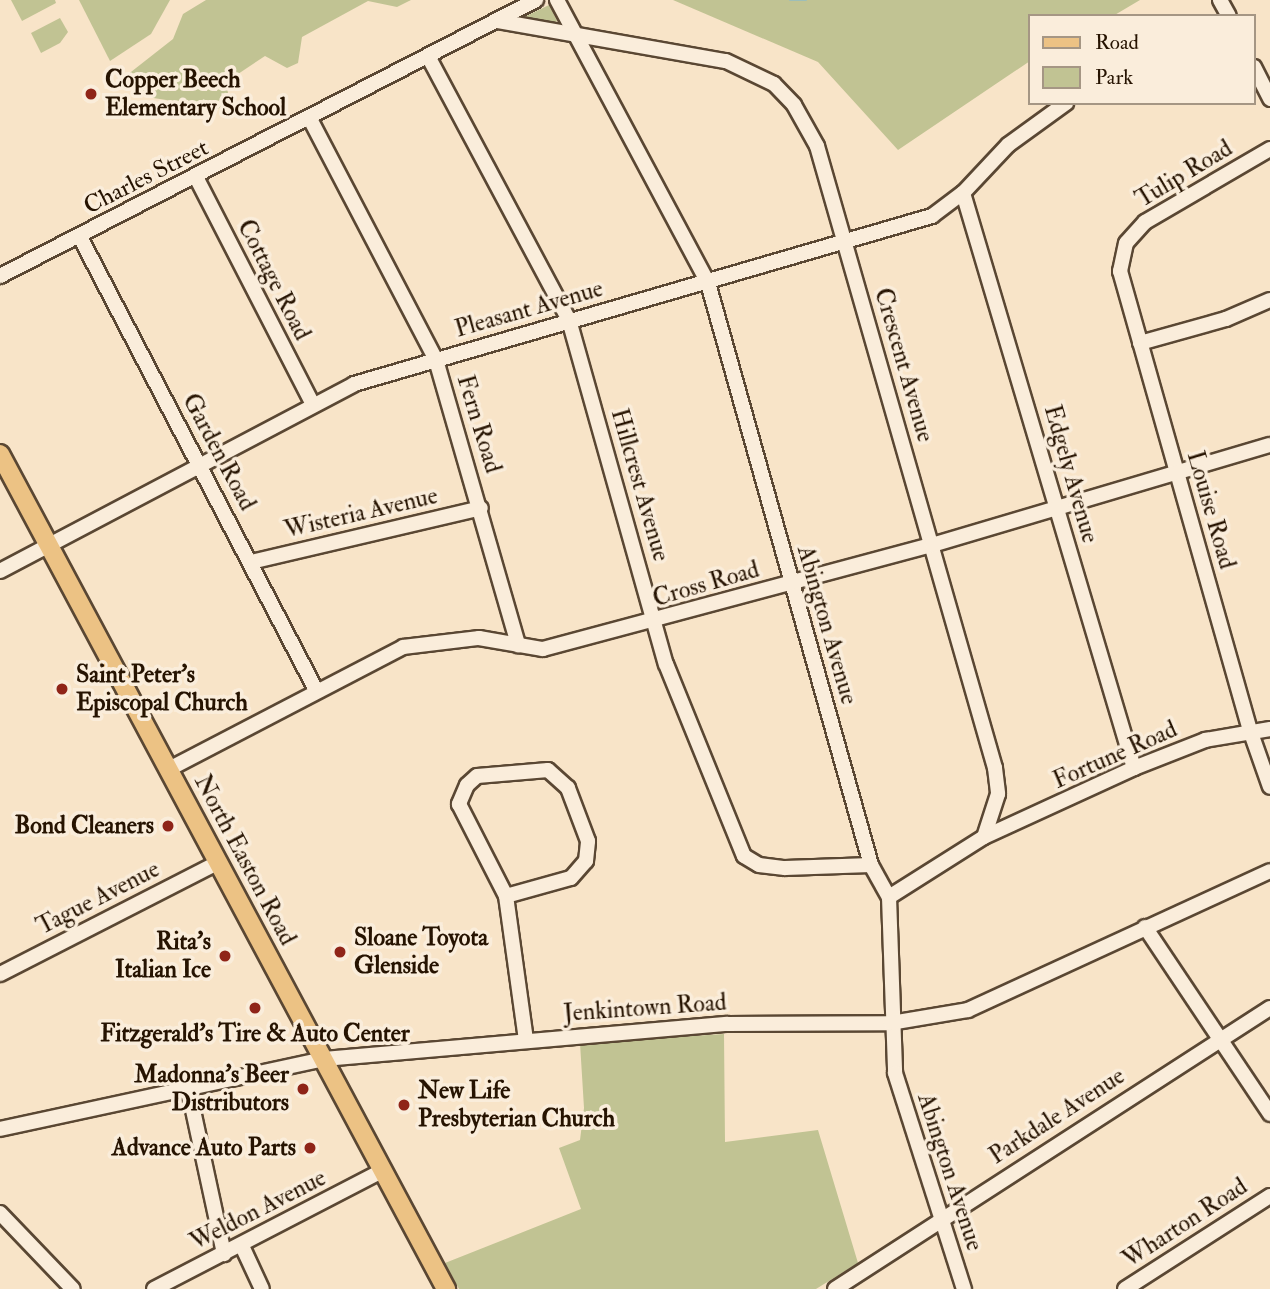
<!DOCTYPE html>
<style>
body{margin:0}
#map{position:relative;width:1270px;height:1289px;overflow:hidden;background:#f8e4c8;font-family:"IM FELL Double Pica",serif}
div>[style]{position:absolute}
.green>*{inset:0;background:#c1c393}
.stream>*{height:2.5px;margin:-1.25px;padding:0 1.25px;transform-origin:1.25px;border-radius:1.25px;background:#9dbeb8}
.roads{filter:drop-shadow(2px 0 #5a4733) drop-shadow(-2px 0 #5a4733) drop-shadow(0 2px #5a4733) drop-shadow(0 -2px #5a4733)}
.minor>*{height:14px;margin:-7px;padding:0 7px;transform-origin:7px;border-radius:7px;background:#faeddb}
.major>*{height:18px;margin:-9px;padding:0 9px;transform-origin:9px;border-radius:9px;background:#ecc284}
.dots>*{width:19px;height:19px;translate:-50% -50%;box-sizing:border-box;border:4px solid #faeddb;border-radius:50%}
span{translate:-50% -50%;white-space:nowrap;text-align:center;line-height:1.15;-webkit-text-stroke:7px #faeddb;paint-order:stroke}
.poi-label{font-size:24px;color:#261301;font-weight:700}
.left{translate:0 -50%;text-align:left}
.right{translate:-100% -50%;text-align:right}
.street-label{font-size:24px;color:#261301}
.legend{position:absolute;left:1028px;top:14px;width:228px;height:91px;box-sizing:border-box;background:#faeddb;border:2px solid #a59684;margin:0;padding:9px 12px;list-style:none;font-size:21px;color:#261301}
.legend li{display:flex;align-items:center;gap:14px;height:35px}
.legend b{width:35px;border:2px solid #a59684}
</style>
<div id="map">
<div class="green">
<i style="clip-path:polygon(11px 0,55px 0,56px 3px,22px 21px)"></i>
<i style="clip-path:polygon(79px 0,170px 0,151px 34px,110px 61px)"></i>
<i style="clip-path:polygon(206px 0,411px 0,397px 7px,368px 1px,302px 37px,298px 63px,287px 68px,265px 56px,226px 82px,230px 104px,204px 114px,179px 102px,147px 97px,122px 79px,173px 39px,183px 14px)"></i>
<i style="clip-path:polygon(673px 0,1140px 0,1113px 16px,1030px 16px,1030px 61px,898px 150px,818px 62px)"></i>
<i style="clip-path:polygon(549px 5px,557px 21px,554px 23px,524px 17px)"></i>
<i style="clip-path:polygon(60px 18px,68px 32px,60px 43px,41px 53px,31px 33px)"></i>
<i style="clip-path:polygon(724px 1034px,725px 1142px,818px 1130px,858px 1263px,816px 1289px,459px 1289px,445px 1263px,581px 1209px,559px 1148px,580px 1140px,584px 1108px,580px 1043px)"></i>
</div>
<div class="stream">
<i style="left:790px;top:0;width:16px"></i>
</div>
<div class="roads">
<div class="minor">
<i style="left:557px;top:0;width:321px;rotate:61.9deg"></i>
<i style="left:708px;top:283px;width:604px;rotate:74.35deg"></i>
<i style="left:871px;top:865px;width:37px;rotate:61deg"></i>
<i style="left:889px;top:897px;width:176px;rotate:88deg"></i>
<i style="left:895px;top:1073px;width:227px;rotate:72.3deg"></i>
<i style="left:1220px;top:0;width:18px;rotate:61deg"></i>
<i style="left:498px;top:21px;width:231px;rotate:10deg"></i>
<i style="left:726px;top:61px;width:53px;rotate:25.6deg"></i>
<i style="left:774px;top:84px;width:29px;rotate:46deg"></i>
<i style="left:794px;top:105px;width:47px;rotate:60.7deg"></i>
<i style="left:817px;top:146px;width:647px;rotate:74.03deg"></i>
<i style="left:995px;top:768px;width:26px;rotate:83deg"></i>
<i style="left:998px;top:794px;width:45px;rotate:108deg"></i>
<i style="left:429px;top:58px;width:297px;rotate:61.9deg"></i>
<i style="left:569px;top:320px;width:357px;rotate:74.3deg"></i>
<i style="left:666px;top:664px;width:207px;rotate:67.9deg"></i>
<i style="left:744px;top:856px;width:17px;rotate:31deg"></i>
<i style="left:759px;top:865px;width:26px;rotate:7deg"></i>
<i style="left:785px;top:868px;width:86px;rotate:-2deg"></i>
<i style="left:1254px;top:67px;width:36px;rotate:63deg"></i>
<i style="left:309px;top:117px;width:274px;rotate:62.4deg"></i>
<i style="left:436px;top:360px;width:297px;rotate:73.9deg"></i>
<i style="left:1270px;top:149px;width:145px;rotate:149.7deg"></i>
<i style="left:1145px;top:222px;width:28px;rotate:132deg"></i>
<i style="left:1126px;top:243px;width:29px;rotate:102deg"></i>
<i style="left:1120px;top:271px;width:480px;rotate:74.2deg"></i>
<i style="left:1251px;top:733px;width:57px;rotate:70.6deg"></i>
<i style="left:196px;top:177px;width:254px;rotate:62.8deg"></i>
<i style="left:963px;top:193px;width:600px;rotate:73.44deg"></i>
<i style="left:80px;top:237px;width:511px;rotate:62.48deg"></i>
<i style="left:0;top:276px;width:603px;rotate:-27.25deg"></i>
<i style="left:1140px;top:343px;width:89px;rotate:-15.6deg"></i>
<i style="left:1226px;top:319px;width:48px;rotate:-23.4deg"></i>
<i style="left:251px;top:562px;width:236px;rotate:-13.2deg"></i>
<i style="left:0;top:571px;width:400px;rotate:-27.8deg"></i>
<i style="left:354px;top:384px;width:602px;rotate:-16.21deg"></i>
<i style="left:932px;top:216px;width:39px;rotate:-37deg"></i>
<i style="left:963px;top:193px;width:66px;rotate:-46.8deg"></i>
<i style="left:1008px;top:145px;width:72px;rotate:-35.9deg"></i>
<i style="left:169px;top:769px;width:264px;rotate:-27.5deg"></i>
<i style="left:403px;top:647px;width:77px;rotate:-6.8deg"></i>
<i style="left:479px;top:638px;width:65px;rotate:9.8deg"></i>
<i style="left:543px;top:649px;width:403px;rotate:-15deg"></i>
<i style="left:932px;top:545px;width:352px;rotate:-16.5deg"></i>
<i style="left:506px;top:896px;width:67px;rotate:-15.5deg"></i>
<i style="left:571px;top:878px;width:23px;rotate:-49deg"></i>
<i style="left:586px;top:861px;width:20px;rotate:-84deg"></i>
<i style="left:588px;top:841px;width:57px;rotate:-110.7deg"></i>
<i style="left:568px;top:788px;width:27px;rotate:-138deg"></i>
<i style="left:548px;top:770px;width:71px;rotate:175.2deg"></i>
<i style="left:477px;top:776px;width:13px;rotate:138deg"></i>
<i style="left:467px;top:785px;width:21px;rotate:113deg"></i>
<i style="left:459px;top:804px;width:103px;rotate:62.9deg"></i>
<i style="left:506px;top:896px;width:145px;rotate:82.1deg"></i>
<i style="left:889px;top:897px;width:112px;rotate:-32.3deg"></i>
<i style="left:984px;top:837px;width:165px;rotate:-24.7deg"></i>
<i style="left:1134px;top:768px;width:76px;rotate:-21.5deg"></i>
<i style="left:1205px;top:740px;width:66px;rotate:-9.6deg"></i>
<i style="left:1145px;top:927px;width:225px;rotate:56.2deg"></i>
<i style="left:0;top:974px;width:244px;rotate:-27.1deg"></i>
<i style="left:188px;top:1087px;width:171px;rotate:77.8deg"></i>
<i style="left:0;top:1129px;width:331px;rotate:-12.2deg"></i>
<i style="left:324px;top:1059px;width:405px;rotate:-5deg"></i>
<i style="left:727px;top:1024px;width:164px;rotate:-0.3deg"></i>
<i style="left:891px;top:1023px;width:78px;rotate:-9.6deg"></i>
<i style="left:968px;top:1010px;width:332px;rotate:-24.7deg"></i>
<i style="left:0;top:1213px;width:105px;rotate:46.2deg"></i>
<i style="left:242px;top:1246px;width:47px;rotate:65.1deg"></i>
<i style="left:154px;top:1289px;width:257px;rotate:-27.4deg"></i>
<i style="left:835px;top:1289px;width:518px;rotate:-32.86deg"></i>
<i style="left:1125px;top:1289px;width:172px;rotate:-32.7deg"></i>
</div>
<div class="major">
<i style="left:0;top:454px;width:947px;rotate:61.89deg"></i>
</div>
</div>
<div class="dots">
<i style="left:91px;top:94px;background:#8f2418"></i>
<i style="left:62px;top:689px;background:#8f2418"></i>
<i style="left:168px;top:826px;background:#8f2418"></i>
<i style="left:340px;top:952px;background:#8f2418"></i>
<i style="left:225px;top:956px;background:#8f2418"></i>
<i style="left:255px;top:1008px;background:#8f2418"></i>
<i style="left:303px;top:1089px;background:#8f2418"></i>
<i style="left:404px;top:1105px;background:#8f2418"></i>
<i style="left:310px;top:1148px;background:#8f2418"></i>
</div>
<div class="poi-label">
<span class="left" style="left:105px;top:94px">Copper Beech<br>Elementary School</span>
<span class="left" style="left:76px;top:689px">Saint Peter's<br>Episcopal Church</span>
<span class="right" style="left:154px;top:826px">Bond Cleaners</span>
<span class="left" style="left:354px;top:952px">Sloane Toyota<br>Glenside</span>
<span class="right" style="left:211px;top:956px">Rita's<br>Italian Ice</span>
<span style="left:255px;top:1034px">Fitzgerald's Tire &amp; Auto Center</span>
<span class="right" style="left:289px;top:1089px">Madonna's Beer<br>Distributors</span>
<span class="left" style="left:418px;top:1105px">New Life<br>Presbyterian Church</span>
<span class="right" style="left:296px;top:1148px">Advance Auto Parts</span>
</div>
<div class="street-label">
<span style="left:1184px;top:174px;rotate:-31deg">Tulip Road</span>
<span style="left:146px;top:177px;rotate:-27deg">Charles Street</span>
<span style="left:274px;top:280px;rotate:63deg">Cottage Road</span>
<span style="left:529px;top:309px;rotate:-16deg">Pleasant Avenue</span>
<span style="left:904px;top:365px;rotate:74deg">Crescent Avenue</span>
<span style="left:479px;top:424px;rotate:73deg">Fern Road</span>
<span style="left:219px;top:452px;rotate:62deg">Garden Road</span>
<span style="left:1071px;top:474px;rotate:74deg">Edgely Avenue</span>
<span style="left:640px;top:485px;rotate:74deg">Hillcrest Avenue</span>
<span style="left:1211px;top:510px;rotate:74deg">Louise Road</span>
<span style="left:361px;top:513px;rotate:-13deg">Wisteria Avenue</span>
<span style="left:706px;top:584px;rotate:-16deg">Cross Road</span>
<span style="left:827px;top:625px;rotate:74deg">Abington Avenue</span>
<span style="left:1115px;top:755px;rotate:-24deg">Fortune Road</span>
<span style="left:245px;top:860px;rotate:62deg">North Easton Road</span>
<span style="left:98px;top:898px;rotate:-27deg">Tague Avenue</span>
<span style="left:645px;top:1008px;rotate:-4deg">Jenkintown Road</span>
<span style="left:1057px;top:1116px;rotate:-33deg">Parkdale Avenue</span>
<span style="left:950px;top:1172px;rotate:72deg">Abington Avenue</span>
<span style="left:258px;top:1210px;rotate:-27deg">Weldon Avenue</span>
<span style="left:1185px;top:1223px;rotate:-33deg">Wharton Road</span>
</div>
<ul class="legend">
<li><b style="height:9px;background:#ecc284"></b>Road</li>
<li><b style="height:19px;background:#c1c393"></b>Park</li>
</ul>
</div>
